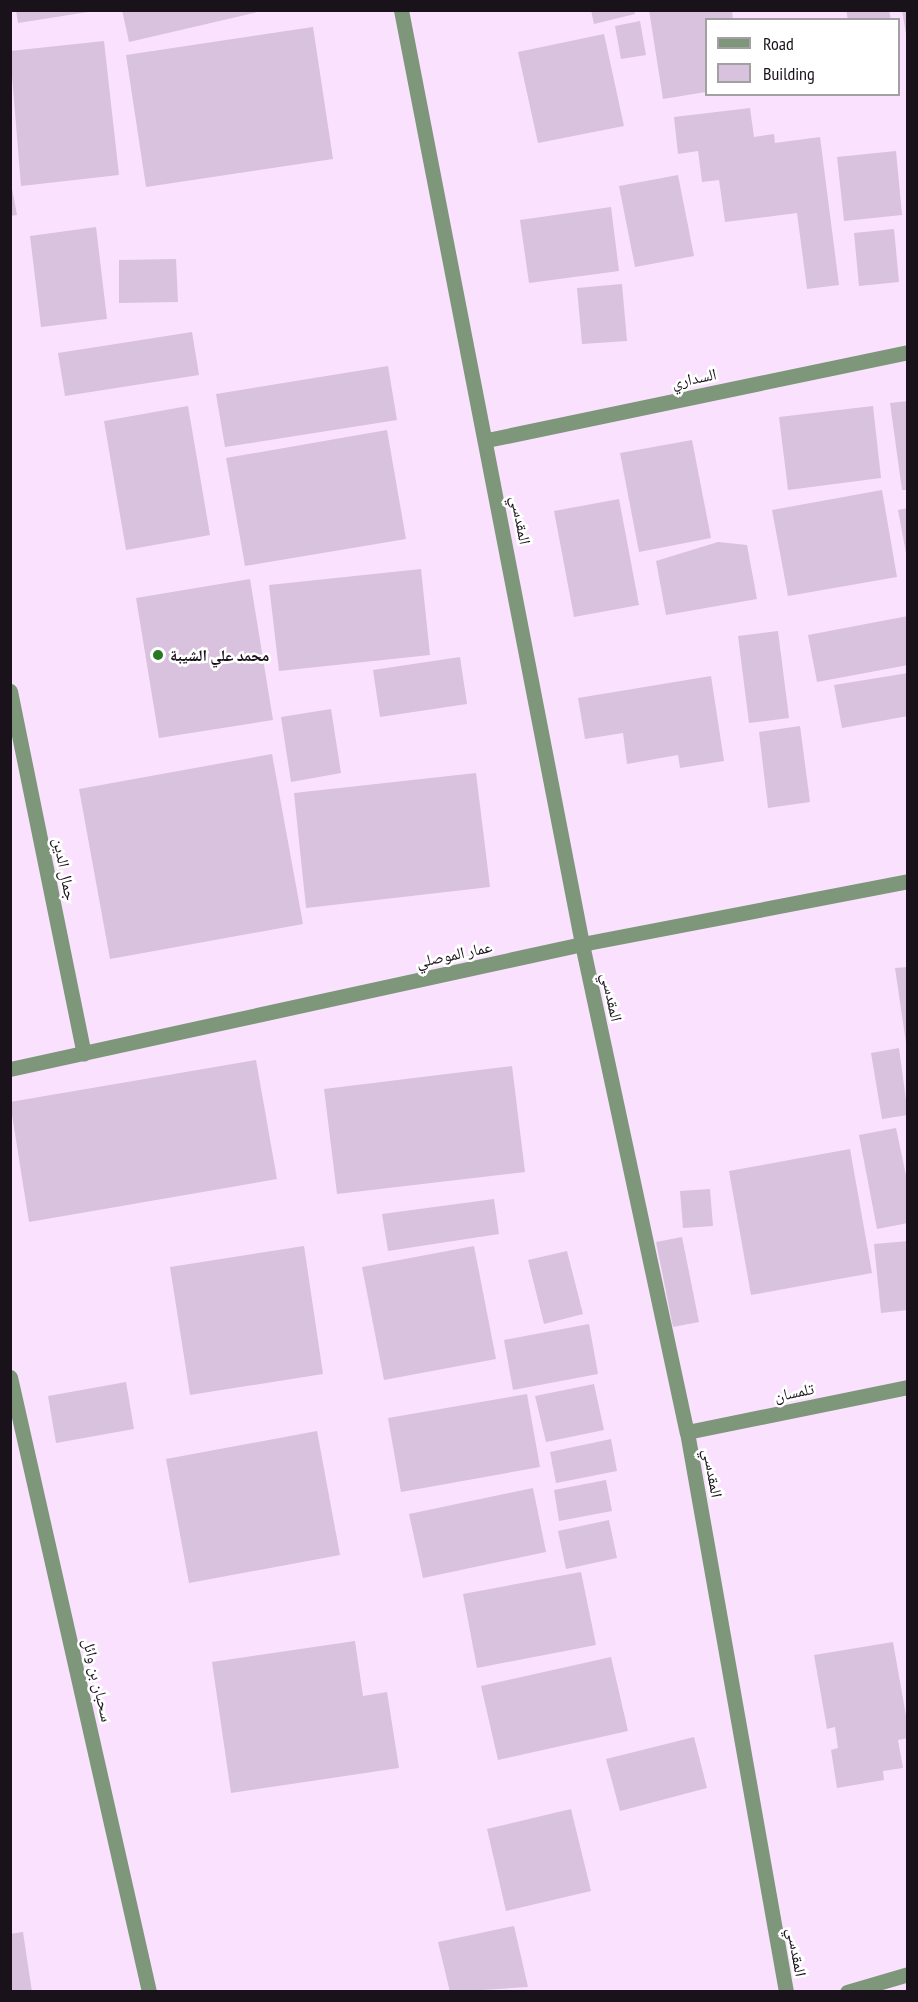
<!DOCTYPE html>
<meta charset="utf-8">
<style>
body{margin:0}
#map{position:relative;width:918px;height:2002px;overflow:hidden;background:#fae2fe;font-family:"PT Sans Narrow","Noto Naskh Arabic",sans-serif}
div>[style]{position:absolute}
.building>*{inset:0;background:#d9c2dd}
.minor>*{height:15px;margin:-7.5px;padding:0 7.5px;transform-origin:7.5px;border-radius:7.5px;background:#7e977b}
.dots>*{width:16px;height:16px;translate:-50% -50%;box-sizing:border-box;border:3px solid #fff;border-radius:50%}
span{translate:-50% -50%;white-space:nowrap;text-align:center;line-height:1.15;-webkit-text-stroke:5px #fff;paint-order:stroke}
.street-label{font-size:16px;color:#1a121b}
.poi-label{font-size:16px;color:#1a121b;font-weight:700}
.left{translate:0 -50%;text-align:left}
.frame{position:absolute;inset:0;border:12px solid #1a121b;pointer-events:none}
.legend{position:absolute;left:705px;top:18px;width:195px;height:78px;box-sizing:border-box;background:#fff;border:2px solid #a3a0a4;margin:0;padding:8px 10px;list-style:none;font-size:18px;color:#1a121b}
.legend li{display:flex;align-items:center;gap:12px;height:30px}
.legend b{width:30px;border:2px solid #a3a0a4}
</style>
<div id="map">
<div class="building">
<i style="clip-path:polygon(16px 10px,88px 10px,88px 12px,18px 23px)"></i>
<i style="clip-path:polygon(122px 10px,262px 10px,262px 11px,129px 42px)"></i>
<i style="clip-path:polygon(591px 10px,634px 10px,635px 14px,594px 24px)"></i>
<i style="clip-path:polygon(649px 10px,732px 10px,733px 20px,706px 20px,706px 92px,663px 99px)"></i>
<i style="clip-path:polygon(846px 10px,889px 10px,891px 20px,848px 20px)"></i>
<i style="clip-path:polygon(902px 10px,908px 10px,908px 34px,906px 34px)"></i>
<i style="clip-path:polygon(640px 21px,646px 55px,621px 59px,615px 26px)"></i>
<i style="clip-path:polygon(313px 27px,333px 159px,146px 187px,126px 55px)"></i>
<i style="clip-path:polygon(604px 34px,624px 126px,538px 143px,518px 52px)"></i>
<i style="clip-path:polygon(104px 41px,119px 175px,21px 186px,10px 51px)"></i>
<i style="clip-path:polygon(750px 108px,754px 137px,774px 134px,775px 143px,820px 137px,839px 285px,807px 289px,797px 213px,725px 222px,719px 180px,702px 182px,698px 151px,678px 154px,674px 117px)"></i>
<i style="clip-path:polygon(896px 151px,902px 215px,844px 221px,837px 157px)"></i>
<i style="clip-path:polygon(678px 175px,694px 256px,635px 267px,619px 186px)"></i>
<i style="clip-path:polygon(10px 178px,17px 215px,10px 216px)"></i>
<i style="clip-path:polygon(611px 207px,619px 271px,529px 283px,520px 220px)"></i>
<i style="clip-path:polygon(96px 227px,107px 319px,41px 327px,30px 236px)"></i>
<i style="clip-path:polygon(894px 229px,899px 282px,859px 286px,854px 233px)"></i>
<i style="clip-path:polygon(176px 259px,178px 302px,119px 303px,119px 260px)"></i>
<i style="clip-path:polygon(622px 284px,627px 341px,582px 344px,577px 288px)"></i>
<i style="clip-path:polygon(192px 332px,199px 375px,65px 396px,58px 353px)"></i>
<i style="clip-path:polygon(388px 366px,397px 420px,225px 447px,216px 394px)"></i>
<i style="clip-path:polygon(908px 401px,908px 490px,902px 490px,890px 403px)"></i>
<i style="clip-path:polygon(188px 406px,210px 535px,126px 550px,104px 421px)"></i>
<i style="clip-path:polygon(873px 406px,881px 478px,788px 490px,779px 417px)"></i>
<i style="clip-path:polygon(387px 430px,406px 539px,245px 566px,226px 458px)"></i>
<i style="clip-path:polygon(692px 440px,711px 538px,639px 552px,620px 453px)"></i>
<i style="clip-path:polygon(882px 490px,897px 577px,788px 596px,772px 510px)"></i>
<i style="clip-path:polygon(619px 499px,639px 605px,574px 617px,554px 511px)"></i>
<i style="clip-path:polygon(908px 508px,908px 553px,906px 553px,898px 510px)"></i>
<i style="clip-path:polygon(718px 542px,747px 545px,757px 599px,666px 615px,656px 561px)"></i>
<i style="clip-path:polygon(421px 569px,430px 655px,279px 671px,269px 585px)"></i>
<i style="clip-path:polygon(250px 579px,273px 720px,159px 738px,136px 598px)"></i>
<i style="clip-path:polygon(908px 616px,908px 665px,817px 682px,808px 635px)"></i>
<i style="clip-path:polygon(778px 631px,789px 718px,749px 723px,738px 636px)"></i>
<i style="clip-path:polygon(460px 657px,467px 704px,380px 717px,373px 670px)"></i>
<i style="clip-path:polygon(908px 673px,908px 716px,842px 728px,834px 685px)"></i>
<i style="clip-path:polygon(711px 676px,724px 761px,680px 768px,678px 755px,627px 764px,623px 733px,585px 739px,578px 698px)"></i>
<i style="clip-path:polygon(331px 709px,341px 773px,291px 782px,281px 717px)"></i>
<i style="clip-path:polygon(800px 726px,810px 802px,768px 808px,759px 732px)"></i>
<i style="clip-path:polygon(272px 754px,303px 924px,110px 959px,79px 789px)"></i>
<i style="clip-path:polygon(476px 773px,490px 887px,306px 908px,294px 793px)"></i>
<i style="clip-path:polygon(908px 967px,908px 1043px,906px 1043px,895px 968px)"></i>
<i style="clip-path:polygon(899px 1048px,908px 1115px,882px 1119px,871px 1053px)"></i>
<i style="clip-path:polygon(256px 1060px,277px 1179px,29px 1222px,10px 1102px)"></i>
<i style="clip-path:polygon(512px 1066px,525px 1172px,337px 1194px,324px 1089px)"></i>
<i style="clip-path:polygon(896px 1128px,908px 1185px,908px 1223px,877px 1229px,859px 1135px)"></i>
<i style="clip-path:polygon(850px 1149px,872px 1273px,751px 1295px,729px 1171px)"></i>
<i style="clip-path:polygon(710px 1189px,713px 1226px,683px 1228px,680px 1191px)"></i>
<i style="clip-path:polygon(494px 1199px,499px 1234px,388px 1251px,382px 1214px)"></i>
<i style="clip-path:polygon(682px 1237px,699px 1322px,673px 1327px,656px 1242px)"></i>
<i style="clip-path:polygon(908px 1241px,908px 1310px,881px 1313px,874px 1244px)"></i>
<i style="clip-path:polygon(304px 1246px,323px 1374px,190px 1395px,170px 1267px)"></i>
<i style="clip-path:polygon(474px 1246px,496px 1359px,384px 1380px,362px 1267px)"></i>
<i style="clip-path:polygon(567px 1251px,583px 1314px,544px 1324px,528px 1260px)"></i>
<i style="clip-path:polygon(589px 1324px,598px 1374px,513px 1390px,504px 1340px)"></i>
<i style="clip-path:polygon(126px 1382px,134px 1429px,56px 1443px,48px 1396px)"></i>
<i style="clip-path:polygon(594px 1384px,604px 1430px,546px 1442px,535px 1396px)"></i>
<i style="clip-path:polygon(527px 1394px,540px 1467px,401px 1492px,388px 1418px)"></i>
<i style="clip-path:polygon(317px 1431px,340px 1555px,189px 1583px,166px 1459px)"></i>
<i style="clip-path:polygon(611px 1439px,617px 1471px,556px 1483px,550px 1452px)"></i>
<i style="clip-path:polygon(606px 1480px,612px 1511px,559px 1521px,554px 1490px)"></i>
<i style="clip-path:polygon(533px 1488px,546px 1552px,423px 1578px,409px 1514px)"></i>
<i style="clip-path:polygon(609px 1520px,617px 1558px,566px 1569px,558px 1531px)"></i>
<i style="clip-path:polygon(581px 1572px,596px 1645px,477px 1668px,463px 1594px)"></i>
<i style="clip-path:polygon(355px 1641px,363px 1696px,387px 1692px,399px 1768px,231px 1793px,212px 1662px)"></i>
<i style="clip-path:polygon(893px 1642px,908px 1727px,908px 1738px,898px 1740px,903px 1768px,883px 1771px,884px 1780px,837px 1788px,831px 1750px,838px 1748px,835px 1727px,827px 1729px,814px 1655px)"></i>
<i style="clip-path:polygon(611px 1657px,628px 1731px,498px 1760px,481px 1686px)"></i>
<i style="clip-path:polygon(694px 1737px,707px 1788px,620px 1811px,606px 1759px)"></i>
<i style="clip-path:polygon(571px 1809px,591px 1891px,506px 1911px,487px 1829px)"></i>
<i style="clip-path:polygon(514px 1926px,528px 1987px,450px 1992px,438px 1942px)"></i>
<i style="clip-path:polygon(23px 1932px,32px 1992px,10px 1992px,10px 1934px)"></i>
</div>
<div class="minor">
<i style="left:401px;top:10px;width:951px;rotate:79.03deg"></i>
<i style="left:582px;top:944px;width:499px;rotate:77.9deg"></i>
<i style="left:687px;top:1432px;width:569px;rotate:79.97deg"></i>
<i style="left:487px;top:440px;width:430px;rotate:-11.8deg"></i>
<i style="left:10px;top:691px;width:370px;rotate:78.5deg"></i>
<i style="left:10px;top:1069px;width:585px;rotate:-12.33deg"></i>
<i style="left:582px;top:944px;width:332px;rotate:-10.9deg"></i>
<i style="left:10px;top:1377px;width:631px;rotate:77.26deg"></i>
<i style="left:687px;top:1432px;width:226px;rotate:-11.5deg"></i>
<i style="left:847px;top:1992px;width:64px;rotate:-16.4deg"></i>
</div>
<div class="dots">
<i style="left:158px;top:655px;background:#287821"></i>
</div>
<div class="street-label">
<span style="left:694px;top:378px;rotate:-12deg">السداري</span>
<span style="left:521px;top:520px;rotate:79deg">المقدسي</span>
<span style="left:65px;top:869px;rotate:79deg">جمال الدين</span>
<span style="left:454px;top:954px;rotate:-12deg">عمار الموصلي</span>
<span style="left:612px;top:997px;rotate:78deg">المقدسي</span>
<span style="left:794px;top:1392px;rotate:-12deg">تلمسان</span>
<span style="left:713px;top:1473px;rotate:80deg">المقدسي</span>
<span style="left:98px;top:1680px;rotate:77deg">سحبان بن وائل</span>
<span style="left:797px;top:1952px;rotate:80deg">المقدسي</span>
</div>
<div class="poi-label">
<span class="left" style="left:170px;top:655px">محمد علي الشيبة</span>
</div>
<div class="frame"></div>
<ul class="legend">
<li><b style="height:8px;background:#7e977b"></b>Road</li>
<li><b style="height:16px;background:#d9c2dd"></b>Building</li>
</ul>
</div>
